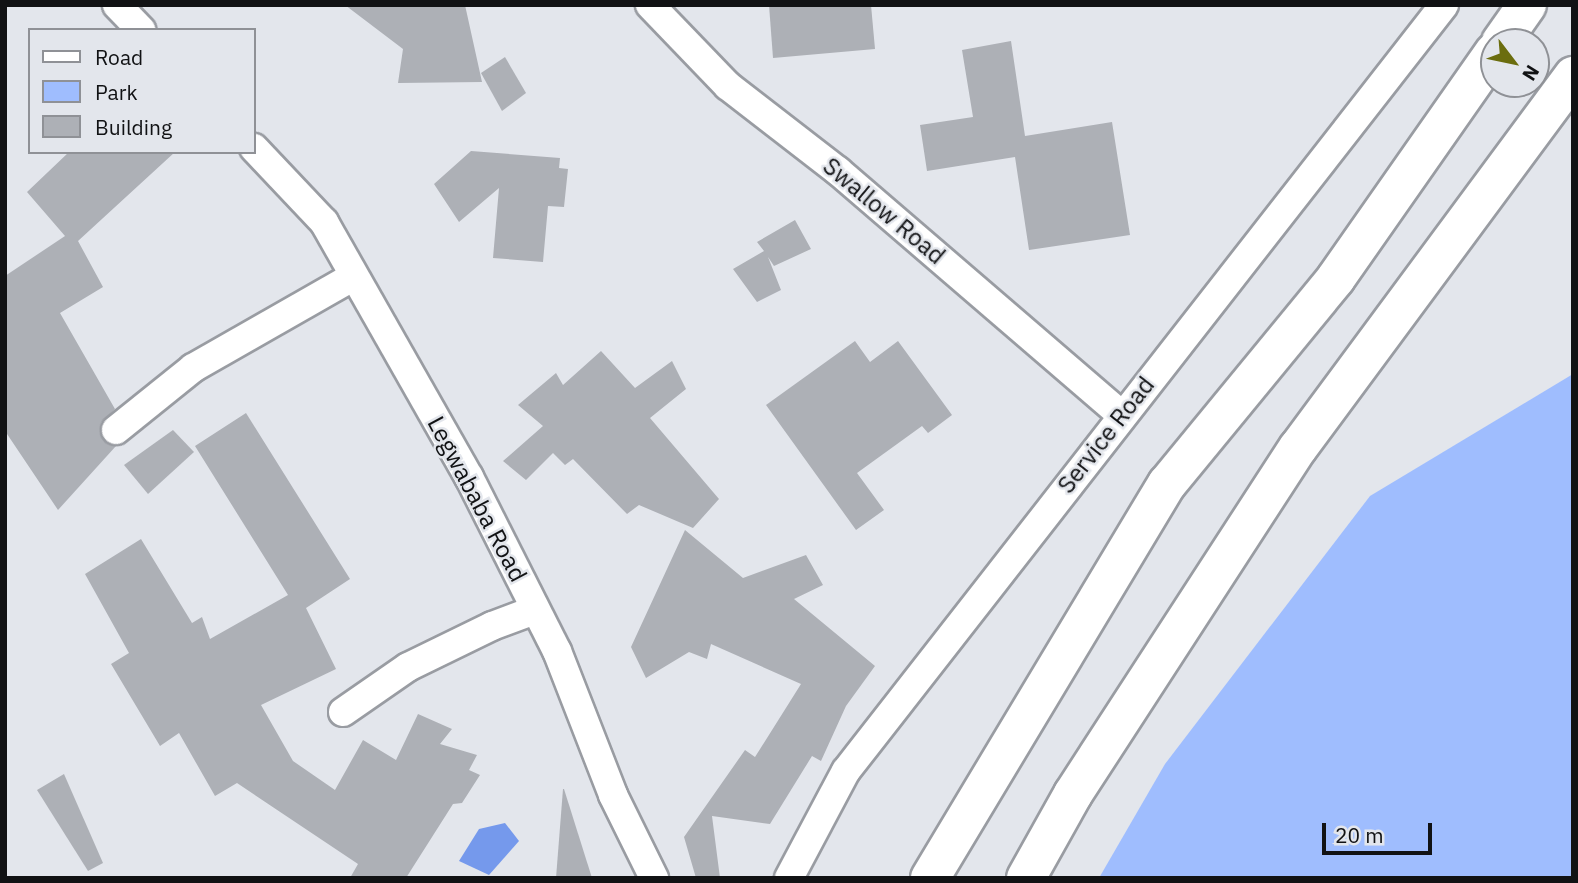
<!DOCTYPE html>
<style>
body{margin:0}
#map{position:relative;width:1578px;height:883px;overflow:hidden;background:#e3e6ec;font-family:"IBM Plex Sans",sans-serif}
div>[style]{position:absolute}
.green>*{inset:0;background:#9fbdfe}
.water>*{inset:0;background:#7599ec}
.building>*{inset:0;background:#adb0b6}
.roads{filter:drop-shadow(2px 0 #999ca2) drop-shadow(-2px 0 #999ca2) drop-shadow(0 2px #999ca2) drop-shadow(0 -2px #999ca2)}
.street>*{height:28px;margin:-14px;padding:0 14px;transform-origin:14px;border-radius:14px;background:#fff}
.highway>*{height:38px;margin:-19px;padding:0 19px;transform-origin:19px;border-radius:19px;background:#fff}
span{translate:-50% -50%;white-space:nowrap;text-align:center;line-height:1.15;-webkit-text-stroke:5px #e3e6ec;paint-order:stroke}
.street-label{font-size:24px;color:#111214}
.frame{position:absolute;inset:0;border:7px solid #111214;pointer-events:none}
.legend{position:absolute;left:28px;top:28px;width:228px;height:126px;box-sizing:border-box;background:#e3e6ec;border:2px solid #8f9196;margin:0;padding:9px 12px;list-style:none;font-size:21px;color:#111214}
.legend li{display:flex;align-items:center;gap:14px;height:35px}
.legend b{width:35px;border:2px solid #8f9196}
.north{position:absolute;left:1480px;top:28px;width:70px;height:70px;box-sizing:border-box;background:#e3e6ec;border:2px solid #8f9196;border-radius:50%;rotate:122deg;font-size:19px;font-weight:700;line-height:28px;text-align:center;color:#111214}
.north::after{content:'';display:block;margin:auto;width:24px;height:32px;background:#6b6d0e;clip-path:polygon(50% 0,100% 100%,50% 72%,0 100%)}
.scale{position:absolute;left:1322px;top:823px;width:110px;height:32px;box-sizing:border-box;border:4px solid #111214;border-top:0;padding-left:9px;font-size:21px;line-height:24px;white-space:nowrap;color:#111214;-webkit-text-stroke:5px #e3e6ec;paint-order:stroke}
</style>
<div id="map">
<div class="green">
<i style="clip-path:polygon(1573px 374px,1573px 878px,1099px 878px,1165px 764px,1370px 496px)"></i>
</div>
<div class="water">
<i style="clip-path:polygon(505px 823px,519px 841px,489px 875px,459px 861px,479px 829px)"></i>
</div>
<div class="building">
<i style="clip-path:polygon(345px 5px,465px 5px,482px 82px,398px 83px,403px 49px)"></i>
<i style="clip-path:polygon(769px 5px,871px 5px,875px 49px,773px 58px)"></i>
<i style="clip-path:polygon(1011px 41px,1025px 136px,1112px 122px,1130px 235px,1029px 250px,1015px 157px,927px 171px,920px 125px,973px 117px,962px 50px)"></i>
<i style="clip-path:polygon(505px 57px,526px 93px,502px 111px,481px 73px)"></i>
<i style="clip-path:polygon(471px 151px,560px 158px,559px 168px,568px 169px,564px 207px,548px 206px,543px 262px,493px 258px,499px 188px,459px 222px,434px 184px)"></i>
<i style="clip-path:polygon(69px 152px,175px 152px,78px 241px,103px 287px,60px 313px,115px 409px,101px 423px,100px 432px,104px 441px,116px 446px,58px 510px,5px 431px,5px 276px,65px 236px,27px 192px)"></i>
<i style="clip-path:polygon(795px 220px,811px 249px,774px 266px,768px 257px,781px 290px,757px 302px,733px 269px,764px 251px,757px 242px)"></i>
<i style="clip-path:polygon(855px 341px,870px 362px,898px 341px,952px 415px,928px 433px,922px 426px,857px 473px,884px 510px,856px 530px,766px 405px)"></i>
<i style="clip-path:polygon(601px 351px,635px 388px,672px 361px,686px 389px,650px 418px,719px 499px,693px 528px,639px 505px,627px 514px,573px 459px,565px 465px,553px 453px,526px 480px,503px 461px,543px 426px,518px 405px,556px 373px,563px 385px)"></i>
<i style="clip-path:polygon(246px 413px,350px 579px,306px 608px,336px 669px,261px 705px,293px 761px,335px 790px,363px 740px,396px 760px,418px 714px,452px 729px,440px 744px,477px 755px,469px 770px,480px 775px,462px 803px,453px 804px,406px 878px,350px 878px,358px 864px,237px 783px,215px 796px,179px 733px,160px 746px,111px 664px,129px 653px,85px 574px,141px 539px,192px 623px,202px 617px,210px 639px,288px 595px,195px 446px)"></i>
<i style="clip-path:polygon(173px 430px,194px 452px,148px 494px,124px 465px)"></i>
<i style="clip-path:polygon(685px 530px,743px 578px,806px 555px,823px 585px,794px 599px,875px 666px,846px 706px,821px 761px,812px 756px,770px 824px,712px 816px,720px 878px,696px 878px,684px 837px,745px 750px,755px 757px,801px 684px,711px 644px,707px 659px,689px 652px,646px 678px,631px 647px)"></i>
<i style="clip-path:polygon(64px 774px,103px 863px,88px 871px,37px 790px)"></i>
<i style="clip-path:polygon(563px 789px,564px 789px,592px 878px,556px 878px)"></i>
</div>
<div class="roads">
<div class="street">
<i style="left:117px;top:5px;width:35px;rotate:46deg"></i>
<i style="left:650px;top:5px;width:112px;rotate:46.1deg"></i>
<i style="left:728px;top:86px;width:139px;rotate:37.7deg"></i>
<i style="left:838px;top:171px;width:374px;rotate:40.7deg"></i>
<i style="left:254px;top:148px;width:102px;rotate:46.6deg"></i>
<i style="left:324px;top:222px;width:293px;rotate:60.4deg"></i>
<i style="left:469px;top:477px;width:195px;rotate:63.2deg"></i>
<i style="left:557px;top:651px;width:155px;rotate:68.7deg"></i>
<i style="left:613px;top:795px;width:93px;rotate:63.7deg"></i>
<i style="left:116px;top:430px;width:99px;rotate:-38.8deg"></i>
<i style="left:193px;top:368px;width:185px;rotate:-29.7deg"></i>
<i style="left:343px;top:712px;width:79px;rotate:-34.7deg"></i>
<i style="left:408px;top:667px;width:93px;rotate:-26deg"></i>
<i style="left:492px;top:626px;width:46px;rotate:-20.4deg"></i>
<i style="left:789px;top:878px;width:121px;rotate:-62deg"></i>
<i style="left:846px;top:771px;width:972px;rotate:-52.02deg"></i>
</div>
<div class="highway">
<i style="left:1501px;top:42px;width:45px;rotate:-54.9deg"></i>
<i style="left:930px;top:878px;width:460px;rotate:-59deg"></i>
<i style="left:1167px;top:484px;width:266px;rotate:-50.6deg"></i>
<i style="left:1336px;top:278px;width:276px;rotate:-55deg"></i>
<i style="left:1026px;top:878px;width:96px;rotate:-60.8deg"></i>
<i style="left:1073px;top:794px;width:413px;rotate:-57deg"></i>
<i style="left:1298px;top:448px;width:463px;rotate:-53.5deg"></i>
</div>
</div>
<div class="street-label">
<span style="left:884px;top:211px;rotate:40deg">Swallow Road</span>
<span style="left:1106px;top:435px;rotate:-52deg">Service Road</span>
<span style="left:477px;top:499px;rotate:62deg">Legwababa Road</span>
</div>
<div class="frame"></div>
<ul class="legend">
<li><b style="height:9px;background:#fff"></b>Road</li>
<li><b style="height:19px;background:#9fbdfe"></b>Park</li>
<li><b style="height:19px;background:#adb0b6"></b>Building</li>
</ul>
<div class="north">N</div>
<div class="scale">20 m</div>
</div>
